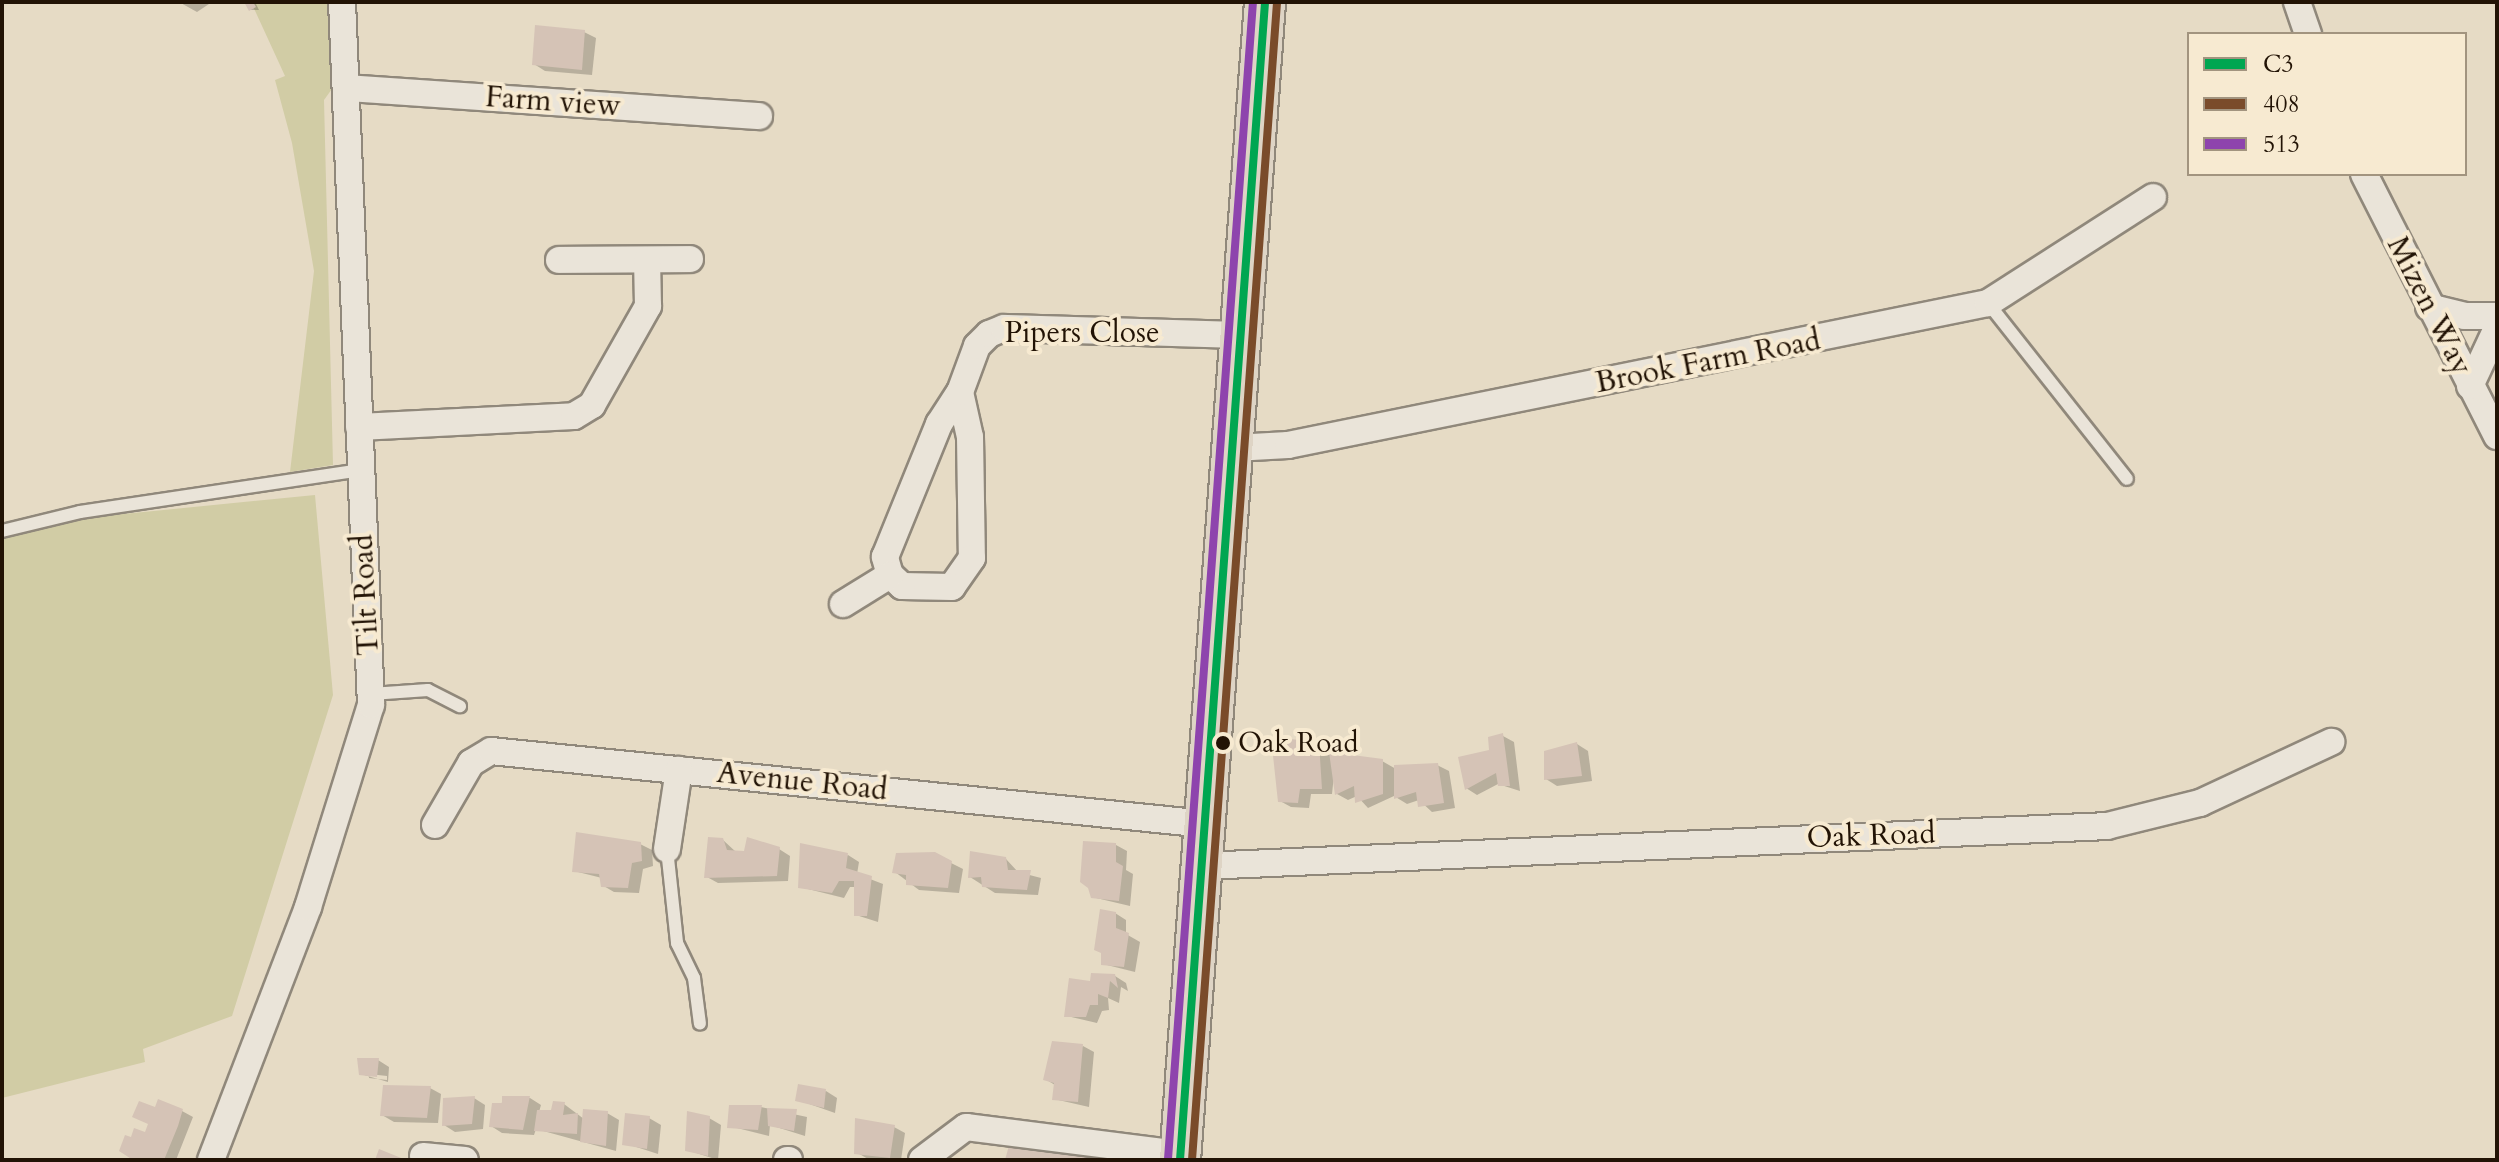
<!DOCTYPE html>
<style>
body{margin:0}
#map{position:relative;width:2499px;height:1162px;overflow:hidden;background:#e6dbc5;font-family:Cardo,serif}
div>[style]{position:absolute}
.green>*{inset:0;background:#d1cca5}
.shadow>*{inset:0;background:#0003}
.building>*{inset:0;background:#d5c3b6}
.roads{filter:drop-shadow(2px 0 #90887b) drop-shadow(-2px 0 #90887b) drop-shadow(0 2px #90887b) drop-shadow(0 -2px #90887b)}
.service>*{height:12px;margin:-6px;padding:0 6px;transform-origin:6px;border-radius:6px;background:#eae4d9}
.minor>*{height:26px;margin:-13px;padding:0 13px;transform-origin:13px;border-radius:13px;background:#eae4d9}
.primary>*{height:40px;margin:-20px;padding:0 20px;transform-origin:20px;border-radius:20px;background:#ded4c5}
.bus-1>*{height:8px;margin:-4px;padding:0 4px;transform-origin:4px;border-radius:4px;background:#00a651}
.bus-2>*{height:8px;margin:-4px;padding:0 4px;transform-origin:4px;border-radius:4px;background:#7a4b2a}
.bus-3>*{height:8px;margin:-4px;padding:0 4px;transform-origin:4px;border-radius:4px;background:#8e44ad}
.dots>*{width:22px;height:22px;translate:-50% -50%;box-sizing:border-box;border:4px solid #f7ead1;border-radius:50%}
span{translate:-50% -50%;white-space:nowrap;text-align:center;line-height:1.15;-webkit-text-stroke:8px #f7ead1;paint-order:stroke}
.bus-label{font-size:28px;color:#221305}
.left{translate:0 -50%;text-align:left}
.street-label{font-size:30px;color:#221305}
.frame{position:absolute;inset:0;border:4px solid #221305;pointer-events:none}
.legend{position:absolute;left:2187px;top:32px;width:280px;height:144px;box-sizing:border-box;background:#f7ead1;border:2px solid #a2947f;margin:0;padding:10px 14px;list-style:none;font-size:24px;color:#221305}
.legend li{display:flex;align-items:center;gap:16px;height:40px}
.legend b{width:40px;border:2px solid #a2947f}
</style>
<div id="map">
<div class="green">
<i style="clip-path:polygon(251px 2px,329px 2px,337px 82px,324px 100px,333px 465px,290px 472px,314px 271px,292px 143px,275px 80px,285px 76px)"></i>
<i style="clip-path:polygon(315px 495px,333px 695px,232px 1016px,143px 1049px,145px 1062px,2px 1098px,2px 524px,81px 504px,83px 518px)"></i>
</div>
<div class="shadow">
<i style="clip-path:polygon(179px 2px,212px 2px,197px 12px)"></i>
<i style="clip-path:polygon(250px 2px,256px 4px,259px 10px,250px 10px)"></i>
<i style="clip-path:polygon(584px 32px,596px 38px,592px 75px,545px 71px,534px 64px)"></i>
<i style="clip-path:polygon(1503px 736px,1514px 742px,1520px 791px,1498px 784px,1477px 795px,1466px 788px)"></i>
<i style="clip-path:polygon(1318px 744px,1330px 755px,1382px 761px,1396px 769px,1437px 765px,1449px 771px,1455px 808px,1432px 812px,1419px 800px,1407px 804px,1394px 796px,1368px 808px,1357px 796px,1348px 800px,1337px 794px,1334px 775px,1332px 794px,1311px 794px,1309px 808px,1291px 807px,1280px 801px)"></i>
<i style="clip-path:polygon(1577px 744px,1588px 751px,1592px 781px,1557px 786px,1546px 779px)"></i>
<i style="clip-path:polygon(723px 840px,736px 852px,779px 849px,790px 856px,788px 881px,718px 883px,707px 877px)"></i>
<i style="clip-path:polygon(640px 844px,652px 850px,653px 866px,643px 869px,639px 893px,614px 892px,602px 885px,602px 878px,574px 871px)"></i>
<i style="clip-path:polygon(1116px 845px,1127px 851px,1126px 870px,1133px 874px,1130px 906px,1092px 897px)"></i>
<i style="clip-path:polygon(848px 855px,859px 862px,857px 874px,883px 884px,878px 922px,856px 915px,856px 887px,850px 887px,844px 898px,800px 887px)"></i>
<i style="clip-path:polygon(1006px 859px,1018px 872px,1041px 878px,1038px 895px,995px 893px,970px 877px)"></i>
<i style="clip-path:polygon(951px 863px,963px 869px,959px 893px,919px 890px,895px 872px)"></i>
<i style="clip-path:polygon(1115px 913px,1126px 920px,1126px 934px,1140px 942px,1135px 972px,1103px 964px)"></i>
<i style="clip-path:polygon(1115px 976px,1126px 983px,1128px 991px,1121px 987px,1119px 1003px,1108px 998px,1109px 1010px,1102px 1011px,1097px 1023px,1067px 1016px,1092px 983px)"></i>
<i style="clip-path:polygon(1083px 1046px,1094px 1052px,1089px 1107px,1054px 1099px,1055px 1085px,1045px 1079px)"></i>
<i style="clip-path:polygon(evenodd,378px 1060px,389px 1067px,388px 1082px,361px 1074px,378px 1060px,369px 1074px,387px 1076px,387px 1080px,369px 1078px,369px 1074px)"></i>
<i style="clip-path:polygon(430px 1088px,441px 1094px,438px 1123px,394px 1122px,382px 1115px)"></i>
<i style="clip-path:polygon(826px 1091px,837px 1098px,835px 1113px,798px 1100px)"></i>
<i style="clip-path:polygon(474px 1098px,485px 1105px,483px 1129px,455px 1132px,444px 1125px)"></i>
<i style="clip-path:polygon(504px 1098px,530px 1098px,541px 1105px,539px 1112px,553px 1112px,564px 1104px,584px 1119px,607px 1113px,619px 1120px,616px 1151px,536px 1129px,534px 1135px,502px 1133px,491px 1126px)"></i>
<i style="clip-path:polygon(761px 1107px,807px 1117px,805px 1136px,770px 1125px,769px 1136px,729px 1126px)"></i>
<i style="clip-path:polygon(156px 1110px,182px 1111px,193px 1117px,176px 1160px,135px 1160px,132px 1139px,146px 1135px)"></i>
<i style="clip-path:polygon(649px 1118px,661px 1125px,658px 1154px,624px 1143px)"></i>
<i style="clip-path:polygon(709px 1118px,721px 1125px,718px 1160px,687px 1150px)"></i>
<i style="clip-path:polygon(894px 1127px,905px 1133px,901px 1160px,868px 1159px,856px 1152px)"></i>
</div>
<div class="building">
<i style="clip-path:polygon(244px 2px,253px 2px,256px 7px,249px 11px)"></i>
<i style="clip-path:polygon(535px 25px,585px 30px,582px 70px,532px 65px)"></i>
<i style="clip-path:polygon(1503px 733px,1510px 786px,1498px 786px,1496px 773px,1465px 790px,1458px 757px,1489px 750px,1488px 737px)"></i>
<i style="clip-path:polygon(1271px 737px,1319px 742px,1322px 789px,1300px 789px,1298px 803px,1278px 802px)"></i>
<i style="clip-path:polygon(1577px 742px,1582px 776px,1544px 780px,1544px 751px)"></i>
<i style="clip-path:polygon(1329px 752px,1383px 759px,1383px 794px,1355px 803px,1354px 786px,1335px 795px)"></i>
<i style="clip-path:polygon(1438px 763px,1444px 803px,1418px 807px,1416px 792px,1394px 799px,1394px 765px)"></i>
<i style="clip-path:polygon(576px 832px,641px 842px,642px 861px,632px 863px,628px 888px,601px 887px,599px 874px,572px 872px)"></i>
<i style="clip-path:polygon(708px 837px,723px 838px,727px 850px,744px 851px,747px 837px,780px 847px,777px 876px,704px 878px)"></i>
<i style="clip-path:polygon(1083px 841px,1116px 843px,1116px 862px,1123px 866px,1119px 901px,1091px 898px,1088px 888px,1080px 882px)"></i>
<i style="clip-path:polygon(800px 843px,848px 853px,846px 868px,872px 876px,867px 916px,854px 916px,854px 881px,839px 881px,832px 893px,798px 888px)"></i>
<i style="clip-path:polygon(970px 851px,1006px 857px,1008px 870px,1031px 870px,1027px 890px,982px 887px,981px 877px,968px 878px)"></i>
<i style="clip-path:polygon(935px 852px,952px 861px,948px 888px,906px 885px,906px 875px,892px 873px,896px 853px)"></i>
<i style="clip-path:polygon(1100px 909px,1116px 912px,1116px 928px,1129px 933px,1124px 967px,1101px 965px,1101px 953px,1094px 950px)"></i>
<i style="clip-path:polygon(1091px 973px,1115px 974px,1118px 988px,1110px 981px,1108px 998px,1098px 994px,1098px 1005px,1090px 1005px,1086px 1017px,1064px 1017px,1069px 978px,1090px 981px)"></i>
<i style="clip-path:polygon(1052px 1041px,1083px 1044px,1078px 1102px,1052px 1100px,1054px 1083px,1043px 1080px)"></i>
<i style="clip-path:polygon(357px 1058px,379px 1058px,377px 1077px,359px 1075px)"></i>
<i style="clip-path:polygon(798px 1084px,826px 1089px,824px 1108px,795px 1101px)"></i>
<i style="clip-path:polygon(383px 1085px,431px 1086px,427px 1118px,380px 1116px)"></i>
<i style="clip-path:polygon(475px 1096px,472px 1124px,442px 1126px,443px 1098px)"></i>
<i style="clip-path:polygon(502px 1096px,530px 1096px,523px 1130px,489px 1127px,492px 1103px,502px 1103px)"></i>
<i style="clip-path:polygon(158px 1099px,183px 1109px,178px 1126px,164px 1160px,133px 1160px,119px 1151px,125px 1135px,131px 1137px,134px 1128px,145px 1132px,148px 1124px,132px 1117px,139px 1101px,155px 1107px)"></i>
<i style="clip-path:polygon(553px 1101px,565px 1102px,563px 1115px,578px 1113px,577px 1134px,534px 1131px,537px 1110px,551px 1110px)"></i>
<i style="clip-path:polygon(729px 1105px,762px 1105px,758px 1130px,727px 1128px)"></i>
<i style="clip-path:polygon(767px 1108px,797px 1109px,794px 1131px,768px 1126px)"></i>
<i style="clip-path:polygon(583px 1109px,608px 1111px,606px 1146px,580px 1142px)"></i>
<i style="clip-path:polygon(687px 1111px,710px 1116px,708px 1156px,685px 1151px)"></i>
<i style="clip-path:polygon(625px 1113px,650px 1116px,647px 1149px,622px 1145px)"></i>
<i style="clip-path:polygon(855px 1118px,895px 1125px,890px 1158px,854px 1154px)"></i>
<i style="clip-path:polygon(1010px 1142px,1094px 1153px,1094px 1160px,1005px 1160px)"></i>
<i style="clip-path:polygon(379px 1149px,406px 1160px,375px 1160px)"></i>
</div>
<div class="roads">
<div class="service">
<i style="left:1988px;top:303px;width:224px;rotate:51.7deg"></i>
<i style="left:2px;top:531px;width:80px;rotate:-13.7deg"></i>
<i style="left:80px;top:512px;width:284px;rotate:-8.5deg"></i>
<i style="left:371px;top:694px;width:57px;rotate:-4deg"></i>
<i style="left:428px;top:690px;width:36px;rotate:27deg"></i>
<i style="left:667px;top:849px;width:95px;rotate:83.9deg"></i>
<i style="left:677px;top:943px;width:39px;rotate:64deg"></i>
<i style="left:694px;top:978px;width:46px;rotate:82.6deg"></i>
</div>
<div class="minor">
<i style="left:2297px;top:2px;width:34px;rotate:71deg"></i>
<i style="left:347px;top:88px;width:413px;rotate:3.9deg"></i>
<i style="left:2364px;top:174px;width:294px;rotate:63.1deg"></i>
<i style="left:559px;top:260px;width:131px;rotate:-0.4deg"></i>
<i style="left:2429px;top:307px;width:36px;rotate:14deg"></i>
<i style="left:2464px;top:316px;width:33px"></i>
<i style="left:2470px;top:386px;width:64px;rotate:-65deg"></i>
<i style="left:960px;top:392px;width:46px;rotate:77.5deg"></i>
<i style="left:970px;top:437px;width:121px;rotate:89.1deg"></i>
<i style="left:972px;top:558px;width:35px;rotate:125deg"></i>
<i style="left:952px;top:587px;width:50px;rotate:-178.9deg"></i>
<i style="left:902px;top:586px;width:16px;rotate:-137deg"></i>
<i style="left:890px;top:575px;width:19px;rotate:-106deg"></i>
<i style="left:885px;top:557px;width:144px;rotate:-67.9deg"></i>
<i style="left:939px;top:424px;width:38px;rotate:-57deg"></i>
<i style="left:960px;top:392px;width:49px;rotate:-69.7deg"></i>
<i style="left:977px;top:346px;width:17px;rotate:-45deg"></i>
<i style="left:989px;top:334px;width:16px;rotate:-22deg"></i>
<i style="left:1004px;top:328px;width:238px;rotate:1.7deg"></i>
<i style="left:359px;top:427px;width:215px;rotate:-2.9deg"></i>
<i style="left:574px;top:416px;width:21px;rotate:-31deg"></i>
<i style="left:592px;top:405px;width:114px;rotate:-60.5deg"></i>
<i style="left:648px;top:306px;width:46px;rotate:-91.2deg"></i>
<i style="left:1234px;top:448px;width:54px;rotate:-3.2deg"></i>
<i style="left:1288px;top:445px;width:714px;rotate:-11.47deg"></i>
<i style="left:1988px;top:303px;width:196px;rotate:-32.7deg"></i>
<i style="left:843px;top:604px;width:55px;rotate:-31.7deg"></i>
<i style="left:435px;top:825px;width:72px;rotate:-59.9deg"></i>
<i style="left:471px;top:763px;width:23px;rotate:-31deg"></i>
<i style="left:491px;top:751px;width:719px;rotate:5.83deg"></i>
<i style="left:667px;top:849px;width:80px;rotate:-81.4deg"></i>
<i style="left:1203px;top:866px;width:905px;rotate:-2.53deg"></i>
<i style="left:2107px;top:826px;width:96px;rotate:-13.9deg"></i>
<i style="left:2200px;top:803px;width:145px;rotate:-25deg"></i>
<i style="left:423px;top:1156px;width:42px;rotate:5.4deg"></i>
<i style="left:211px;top:1160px;width:271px;rotate:-69deg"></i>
<i style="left:308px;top:907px;width:212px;rotate:-72.7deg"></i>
<i style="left:371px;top:705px;width:704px;rotate:-92.36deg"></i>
<i style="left:787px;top:1160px;width:2px"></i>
<i style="left:922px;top:1160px;width:55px;rotate:-36.9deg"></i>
<i style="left:966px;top:1127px;width:216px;rotate:7.2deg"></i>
</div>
<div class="primary">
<i style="left:1180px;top:1160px;width:1161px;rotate:-85.8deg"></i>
</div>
</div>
<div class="bus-1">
<i style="left:1180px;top:1160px;width:1161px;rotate:-85.8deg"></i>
</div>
<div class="bus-2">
<i style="left:1192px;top:1160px;width:1160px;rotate:-85.8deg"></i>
</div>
<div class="bus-3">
<i style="left:1168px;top:1159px;width:1160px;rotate:-85.8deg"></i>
</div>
<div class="dots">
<i style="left:1223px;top:743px;background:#221305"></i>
</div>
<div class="bus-label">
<span class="left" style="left:1238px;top:743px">Oak Road</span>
</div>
<div class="street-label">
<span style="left:553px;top:102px;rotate:4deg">Farm view</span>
<span style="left:2429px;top:306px;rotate:63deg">Mizen Way</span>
<span style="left:1082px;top:333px">Pipers Close</span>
<span style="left:1708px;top:362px;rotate:-11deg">Brook Farm Road</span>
<span style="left:366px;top:595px;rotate:-93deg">Tilt Road</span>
<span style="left:802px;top:782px;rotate:6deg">Avenue Road</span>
<span style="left:1871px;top:836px;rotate:-2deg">Oak Road</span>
</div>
<div class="frame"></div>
<ul class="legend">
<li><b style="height:10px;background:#00a651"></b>C3</li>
<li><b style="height:10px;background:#7a4b2a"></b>408</li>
<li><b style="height:10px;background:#8e44ad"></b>513</li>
</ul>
</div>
